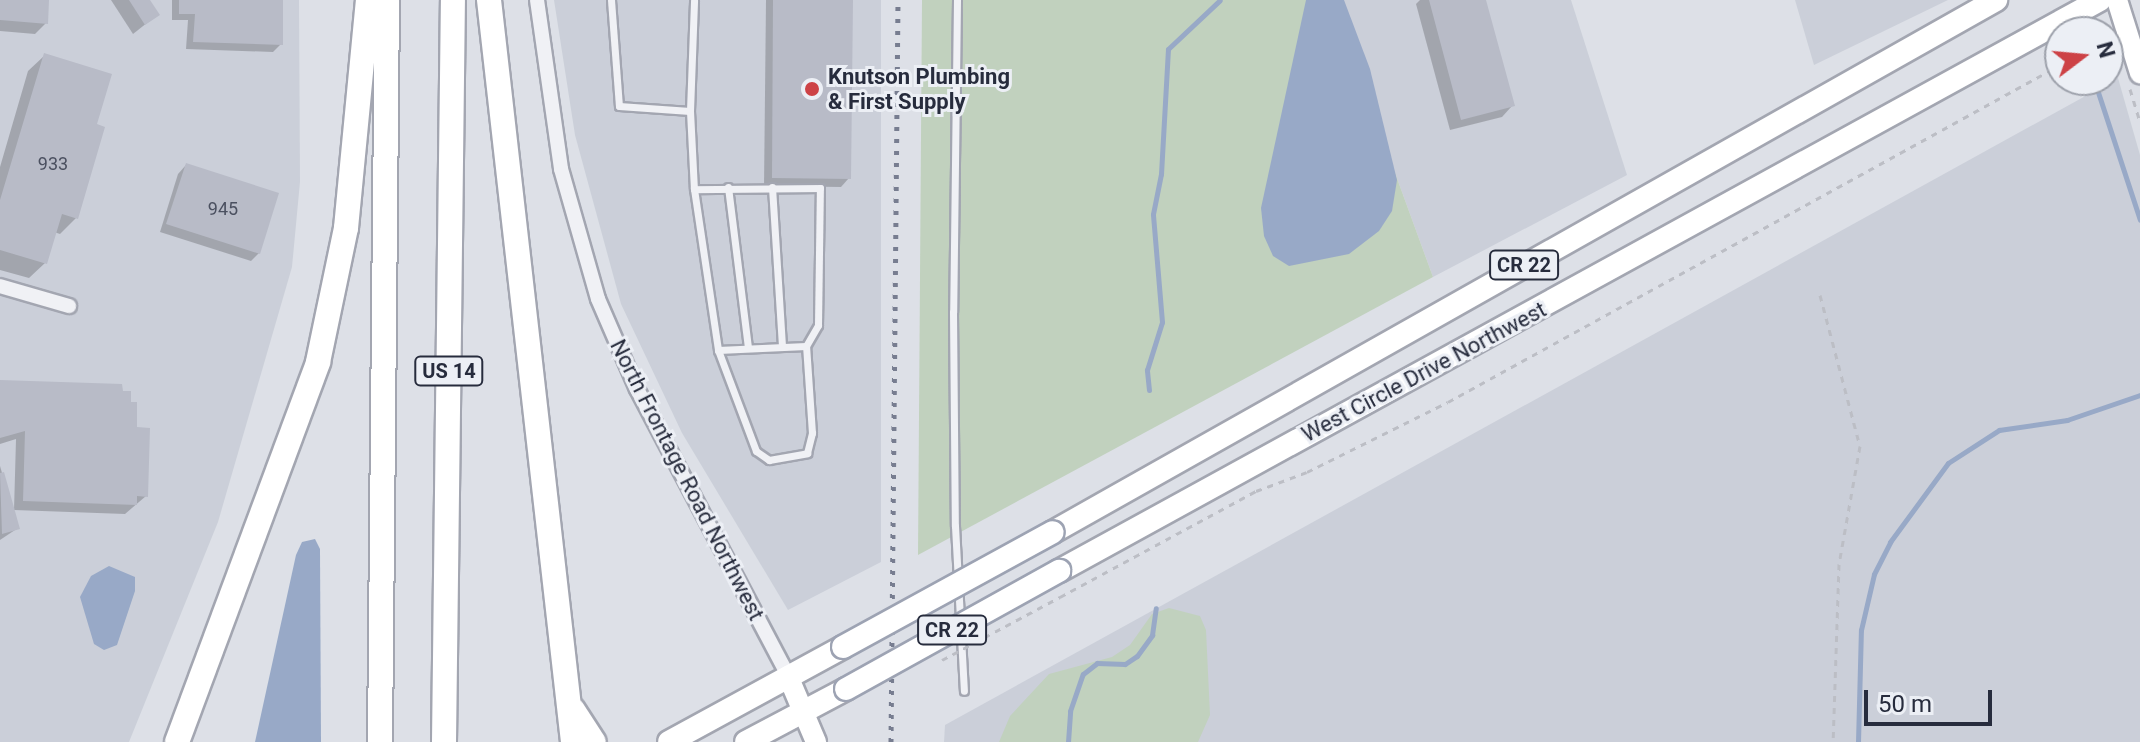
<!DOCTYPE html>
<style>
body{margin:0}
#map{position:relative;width:2140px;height:742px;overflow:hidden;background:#dde0e7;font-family:Roboto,sans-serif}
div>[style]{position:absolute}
.built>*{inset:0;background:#cbcfd9}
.green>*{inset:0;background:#c1d1be}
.water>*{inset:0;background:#98a9c7}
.shadow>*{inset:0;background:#0003}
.stream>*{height:5px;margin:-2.5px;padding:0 2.5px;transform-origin:2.5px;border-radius:2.5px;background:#98a9c7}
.building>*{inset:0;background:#b8bbc7}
.path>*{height:3px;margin-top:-1.5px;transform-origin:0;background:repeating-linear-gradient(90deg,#bcbec5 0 6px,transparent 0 12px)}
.roads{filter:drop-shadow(2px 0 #a3a6b1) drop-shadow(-2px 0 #a3a6b1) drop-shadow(0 2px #a3a6b1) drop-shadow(0 -2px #a3a6b1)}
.lane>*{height:7px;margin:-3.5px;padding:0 3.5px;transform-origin:3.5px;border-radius:3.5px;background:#f0f1f5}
.street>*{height:14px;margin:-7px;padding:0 7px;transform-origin:7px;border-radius:7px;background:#f0f1f5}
.secondary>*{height:20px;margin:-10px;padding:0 10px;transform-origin:10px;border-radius:10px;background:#fff}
.primary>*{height:22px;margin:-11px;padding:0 11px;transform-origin:11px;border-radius:11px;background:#fff}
.highway>*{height:24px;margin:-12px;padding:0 12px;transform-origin:12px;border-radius:12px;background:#fff}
.rail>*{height:5px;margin-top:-2.5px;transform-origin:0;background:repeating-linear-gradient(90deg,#777d90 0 4px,transparent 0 12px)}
.path-bridge>*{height:3px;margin-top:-1.5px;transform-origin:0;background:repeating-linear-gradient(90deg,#bcbec5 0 6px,transparent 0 12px)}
.bridges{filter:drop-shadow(2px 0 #9da3b3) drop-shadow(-2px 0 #9da3b3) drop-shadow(0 2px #9da3b3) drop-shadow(0 -2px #9da3b3)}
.primary-bridge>*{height:22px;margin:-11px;padding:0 11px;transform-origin:11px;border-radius:11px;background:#fff}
.dots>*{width:22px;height:22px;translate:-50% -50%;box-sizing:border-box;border:4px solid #eceff5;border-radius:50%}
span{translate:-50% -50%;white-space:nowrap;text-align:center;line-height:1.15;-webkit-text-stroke:6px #eceff5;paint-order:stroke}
.number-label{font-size:18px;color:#4b5060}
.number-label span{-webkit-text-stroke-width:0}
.shield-label span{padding:2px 6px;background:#eceff5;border:2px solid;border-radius:6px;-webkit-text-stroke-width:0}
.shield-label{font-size:20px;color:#272c3d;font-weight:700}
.poi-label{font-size:22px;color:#272c3d;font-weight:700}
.left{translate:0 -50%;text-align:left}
.street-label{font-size:22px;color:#272c3d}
.north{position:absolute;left:2044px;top:16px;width:80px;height:80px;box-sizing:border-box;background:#eceff5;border:2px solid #9da1ab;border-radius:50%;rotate:74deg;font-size:22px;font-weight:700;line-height:32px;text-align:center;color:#272c3d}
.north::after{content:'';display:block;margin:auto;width:28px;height:36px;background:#cd4246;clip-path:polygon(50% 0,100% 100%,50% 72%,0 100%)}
.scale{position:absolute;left:1864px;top:690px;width:128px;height:36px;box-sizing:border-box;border:4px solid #272c3d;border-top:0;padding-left:10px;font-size:24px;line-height:28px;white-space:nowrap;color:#272c3d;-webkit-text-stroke:6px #eceff5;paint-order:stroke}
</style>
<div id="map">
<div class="built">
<i style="clip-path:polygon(0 0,299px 0,300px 182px,292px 267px,218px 522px,129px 742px,0 742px)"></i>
<i style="clip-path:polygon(554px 0,881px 0,881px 562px,788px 610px,682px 433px,621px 304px,575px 135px)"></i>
<i style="clip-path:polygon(1332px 0,1571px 0,1627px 175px,1433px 277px)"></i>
<i style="clip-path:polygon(1795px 0,1948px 0,1814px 65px)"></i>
<i style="clip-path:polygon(2118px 78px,2140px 155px,2140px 742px,944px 742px,945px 725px)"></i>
</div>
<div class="green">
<i style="clip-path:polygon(922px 0,1332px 0,1433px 277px,918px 555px)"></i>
<i style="clip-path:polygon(1169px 608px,1200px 616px,1206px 630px,1210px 715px,1198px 742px,999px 742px,1010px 716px,1049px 674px,1112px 657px,1130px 645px,1152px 614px)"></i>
</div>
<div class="water">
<i style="clip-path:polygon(1306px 0,1344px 0,1370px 69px,1397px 180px,1392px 211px,1379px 231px,1349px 254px,1289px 266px,1273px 256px,1264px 236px,1261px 208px)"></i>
<i style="clip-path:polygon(315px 539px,320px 549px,321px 742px,255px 742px,296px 555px,302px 542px)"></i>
<i style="clip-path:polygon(109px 566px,135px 577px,135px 591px,117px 645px,104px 650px,94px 644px,80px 597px,91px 576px)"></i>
</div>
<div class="shadow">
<i style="clip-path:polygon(0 0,47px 0,46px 23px,35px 34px,0 31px)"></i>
<i style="clip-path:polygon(111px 0,147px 0,157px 15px,133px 34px)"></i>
<i style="clip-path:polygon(172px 0,281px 0,281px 44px,273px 52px,186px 49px,188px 20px,172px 20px)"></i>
<i style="clip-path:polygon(766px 0,851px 0,849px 178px,841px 187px,764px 186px)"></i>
<i style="clip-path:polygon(1420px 0,1484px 0,1512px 106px,1502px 117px,1450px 130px,1416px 4px)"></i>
<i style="clip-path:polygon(44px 56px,94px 126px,76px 218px,60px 234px,54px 232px,45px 263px,29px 278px,0 270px,0 167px,28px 71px)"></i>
<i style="clip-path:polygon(186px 165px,259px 253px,251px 261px,160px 232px,178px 174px)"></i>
<i style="clip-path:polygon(0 383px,135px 429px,146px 496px,125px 514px,14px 510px,16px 439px,0 444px)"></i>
<i style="clip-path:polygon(0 466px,18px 528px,0 540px)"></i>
</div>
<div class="stream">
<i style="left:2094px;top:80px;width:147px;rotate:71.8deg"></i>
<i style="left:1149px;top:390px;width:20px;rotate:-96deg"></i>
<i style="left:1147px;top:370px;width:50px;rotate:-72.6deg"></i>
<i style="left:1162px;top:322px;width:108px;rotate:-94.8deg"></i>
<i style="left:1153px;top:214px;width:41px;rotate:-78.7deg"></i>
<i style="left:1161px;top:174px;width:125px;rotate:-86.8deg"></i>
<i style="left:1168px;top:49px;width:71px;rotate:-43.3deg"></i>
<i style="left:1068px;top:742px;width:31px;rotate:-86deg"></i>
<i style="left:1070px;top:711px;width:39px;rotate:-71deg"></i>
<i style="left:1083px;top:674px;width:18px;rotate:-38deg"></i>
<i style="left:1097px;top:663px;width:28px;rotate:2deg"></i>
<i style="left:1125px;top:664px;width:14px;rotate:-34deg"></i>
<i style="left:1137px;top:656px;width:26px;rotate:-54deg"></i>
<i style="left:1152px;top:635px;width:27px;rotate:-82deg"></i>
<i style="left:1858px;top:742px;width:112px;rotate:-88.5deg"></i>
<i style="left:1861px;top:630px;width:57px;rotate:-76.9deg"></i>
<i style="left:1874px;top:574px;width:36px;rotate:-63deg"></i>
<i style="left:1890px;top:542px;width:98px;rotate:-53.7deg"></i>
<i style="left:1948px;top:463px;width:61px;rotate:-32.9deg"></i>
<i style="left:1999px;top:430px;width:69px;rotate:-8.4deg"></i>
<i style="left:2067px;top:420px;width:77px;rotate:-18.9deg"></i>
</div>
<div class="building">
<i style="clip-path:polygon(0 0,49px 0,48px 24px,0 20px)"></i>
<i style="clip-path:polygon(129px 0,150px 0,160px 15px,145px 25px)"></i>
<i style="clip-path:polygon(179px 0,283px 0,283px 45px,193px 42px,195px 14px,179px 14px)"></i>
<i style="clip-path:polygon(773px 0,853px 0,851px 179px,772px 178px)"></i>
<i style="clip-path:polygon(1429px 0,1486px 0,1515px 106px,1461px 120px)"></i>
<i style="clip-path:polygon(44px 53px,112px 74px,97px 124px,105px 127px,78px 219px,62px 214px,47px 264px,0 250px,0 200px)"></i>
<i style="clip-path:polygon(186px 163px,279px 193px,260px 254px,166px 224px)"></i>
<i style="clip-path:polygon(0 380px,122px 384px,123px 391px,131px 391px,131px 402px,137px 402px,137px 427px,150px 428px,148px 497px,137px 496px,137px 505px,23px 501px,25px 431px,0 438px)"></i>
<i style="clip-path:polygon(4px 472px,20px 529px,2px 534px,0 473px)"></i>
</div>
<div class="path">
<i style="left:2130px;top:89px;width:34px;rotate:73deg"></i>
<i style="left:1820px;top:295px;width:156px;rotate:75.2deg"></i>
<i style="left:1860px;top:446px;width:120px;rotate:100.1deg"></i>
<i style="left:1839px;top:564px;width:178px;rotate:91.9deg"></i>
<i style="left:1060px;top:597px;width:223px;rotate:-28.4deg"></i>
<i style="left:1256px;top:491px;width:54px;rotate:-20.4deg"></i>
<i style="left:1307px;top:472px;width:157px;rotate:-26.4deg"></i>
<i style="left:1448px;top:402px;width:699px;rotate:-28.84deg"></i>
</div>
<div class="roads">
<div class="lane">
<i style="left:611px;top:0;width:106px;rotate:85.7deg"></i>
<i style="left:619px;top:106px;width:71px;rotate:4deg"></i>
<i style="left:690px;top:111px;width:111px;rotate:-87.9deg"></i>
<i style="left:957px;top:0;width:312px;rotate:90.7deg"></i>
<i style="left:953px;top:312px;width:214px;rotate:89.5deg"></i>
<i style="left:955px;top:526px;width:165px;rotate:86.9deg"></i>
<i style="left:690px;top:111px;width:78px;rotate:87.1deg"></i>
<i style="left:694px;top:189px;width:163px;rotate:81.5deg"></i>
<i style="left:718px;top:350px;width:88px;rotate:-2.6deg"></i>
<i style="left:806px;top:346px;width:24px;rotate:-60deg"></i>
<i style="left:818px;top:325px;width:137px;rotate:-89.2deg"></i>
<i style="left:820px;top:188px;width:126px;rotate:179.5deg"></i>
<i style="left:728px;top:187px;width:162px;rotate:82.9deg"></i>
<i style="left:772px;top:187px;width:160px;rotate:86.4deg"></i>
<i style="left:718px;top:350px;width:108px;rotate:69.4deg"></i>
<i style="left:756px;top:451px;width:16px;rotate:35deg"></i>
<i style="left:769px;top:460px;width:39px;rotate:-10deg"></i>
<i style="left:807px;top:453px;width:21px;rotate:-76deg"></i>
<i style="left:812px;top:433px;width:87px;rotate:-93.9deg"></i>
</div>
<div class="street">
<i style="left:537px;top:0;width:171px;rotate:81.9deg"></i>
<i style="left:561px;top:169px;width:135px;rotate:74.1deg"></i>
<i style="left:598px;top:299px;width:98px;rotate:66.6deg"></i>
<i style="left:637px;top:389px;width:324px;rotate:62.2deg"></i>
<i style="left:0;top:286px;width:72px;rotate:16.2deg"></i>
</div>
<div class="secondary">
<i style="left:2117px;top:0;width:77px;rotate:72.5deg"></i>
<i style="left:788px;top:676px;width:72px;rotate:67deg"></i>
</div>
<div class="primary">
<i style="left:1053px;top:532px;width:1083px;rotate:-29.43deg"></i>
<i style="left:1059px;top:571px;width:1187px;rotate:-28.75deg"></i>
<i style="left:669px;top:742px;width:198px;rotate:-28.6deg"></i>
<i style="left:746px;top:742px;width:113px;rotate:-27.9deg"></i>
</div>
<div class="highway">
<i style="left:489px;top:0;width:747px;rotate:83.54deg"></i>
<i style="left:573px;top:710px;width:38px;rotate:57deg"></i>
<i style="left:177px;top:742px;width:405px;rotate:-69.6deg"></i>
<i style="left:318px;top:362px;width:137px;rotate:-78.2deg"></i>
<i style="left:346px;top:228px;width:229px;rotate:-84.5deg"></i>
<i style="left:380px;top:742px;width:742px;rotate:-89.46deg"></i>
<i style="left:444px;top:742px;width:742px;rotate:-89.31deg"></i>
</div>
</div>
<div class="rail">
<i style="left:891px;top:742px;width:742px;rotate:-89.46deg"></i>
</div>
<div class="path-bridge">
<i style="left:942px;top:660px;width:134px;rotate:-28.1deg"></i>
</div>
<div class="bridges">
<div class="primary-bridge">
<i style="left:843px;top:647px;width:239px;rotate:-28.7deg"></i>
<i style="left:846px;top:689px;width:244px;rotate:-29deg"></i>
</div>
</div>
<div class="dots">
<i style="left:812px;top:89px;background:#cd4246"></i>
</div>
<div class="number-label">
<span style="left:53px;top:164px">933</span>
<span style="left:223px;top:209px">945</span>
</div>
<div class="shield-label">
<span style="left:1524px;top:265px">CR 22</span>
<span style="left:449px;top:371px">US 14</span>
<span style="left:952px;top:630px">CR 22</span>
</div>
<div class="poi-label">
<span class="left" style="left:828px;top:89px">Knutson Plumbing<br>&amp; First Supply</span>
</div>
<div class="street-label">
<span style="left:1424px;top:372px;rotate:-28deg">West Circle Drive Northwest</span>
<span style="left:687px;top:480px;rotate:63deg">North Frontage Road Northwest</span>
</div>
<div class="north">N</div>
<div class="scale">50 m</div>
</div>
